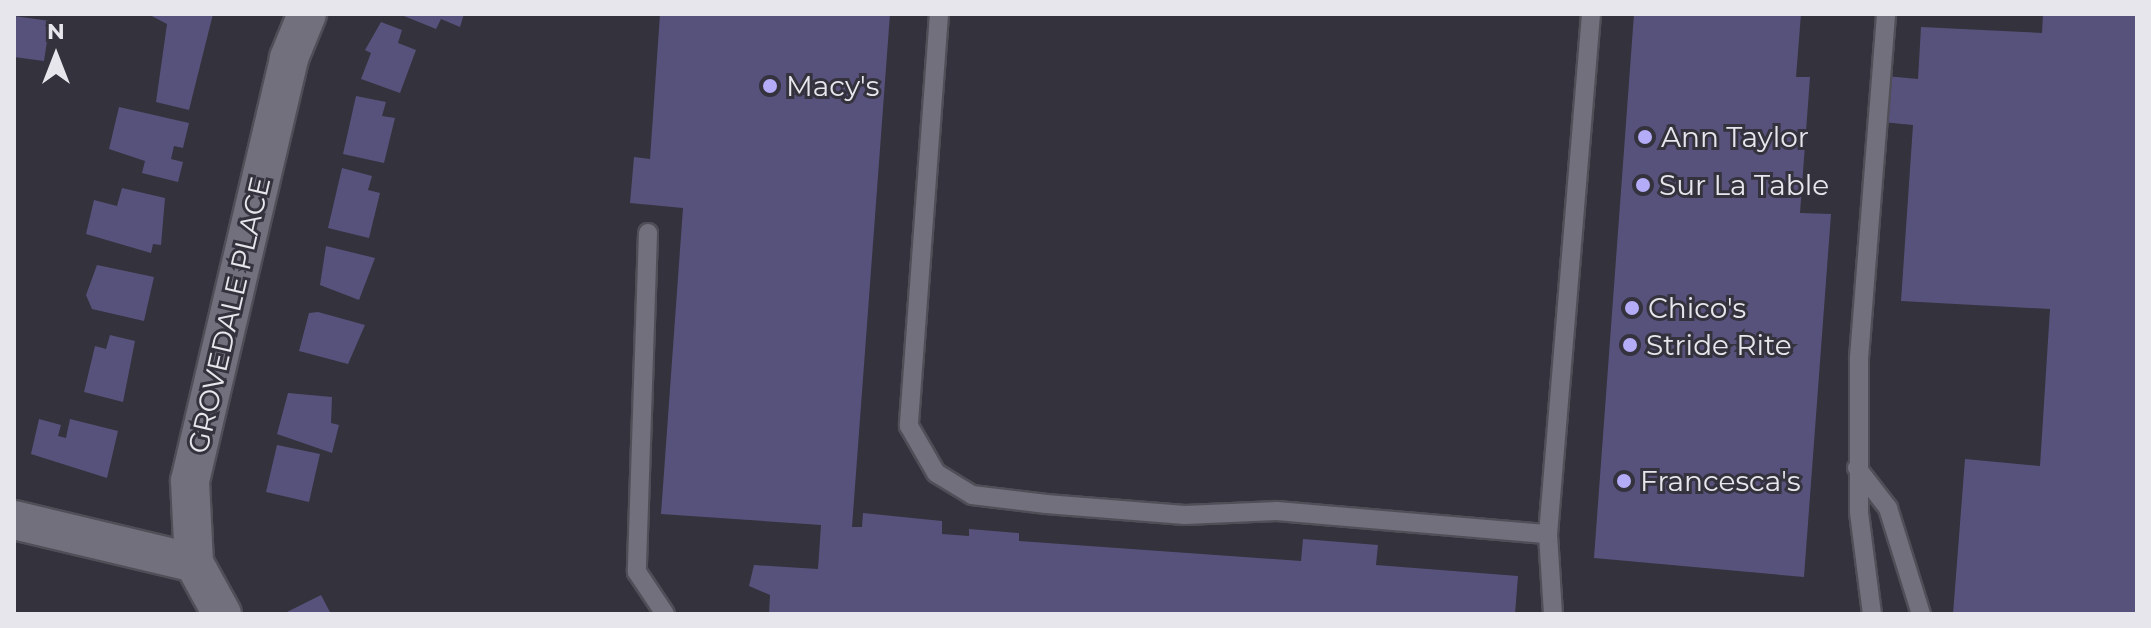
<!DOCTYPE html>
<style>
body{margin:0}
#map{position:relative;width:2151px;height:628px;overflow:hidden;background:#33323d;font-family:Montserrat,sans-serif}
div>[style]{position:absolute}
.building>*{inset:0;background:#57527b}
.roads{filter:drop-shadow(2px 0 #504f58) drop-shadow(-2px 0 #504f58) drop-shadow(0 2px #504f58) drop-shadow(0 -2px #504f58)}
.service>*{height:18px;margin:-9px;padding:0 9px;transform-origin:9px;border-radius:9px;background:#71707c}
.minor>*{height:38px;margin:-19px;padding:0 19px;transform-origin:19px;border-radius:19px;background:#71707c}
.dots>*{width:22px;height:22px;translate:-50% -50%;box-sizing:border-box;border:4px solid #33323d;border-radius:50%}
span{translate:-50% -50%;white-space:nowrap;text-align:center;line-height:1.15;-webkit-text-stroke:6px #33323d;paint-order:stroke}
.poi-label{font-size:28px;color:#e6e6ec}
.left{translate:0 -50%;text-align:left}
.street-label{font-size:28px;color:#e6e6ec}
.frame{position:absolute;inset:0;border:16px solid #e6e6ec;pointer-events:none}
.north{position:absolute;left:16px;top:16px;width:80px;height:80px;-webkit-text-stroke:6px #33323d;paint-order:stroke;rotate:0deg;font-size:22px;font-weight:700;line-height:32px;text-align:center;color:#e6e6ec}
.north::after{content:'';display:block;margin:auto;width:28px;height:36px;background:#e6e6ec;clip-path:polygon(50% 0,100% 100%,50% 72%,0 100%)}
</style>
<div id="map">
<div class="building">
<i style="clip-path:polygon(148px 14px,213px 14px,189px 110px,156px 102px,167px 24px)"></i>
<i style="clip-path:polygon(399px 14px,464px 14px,460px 27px,441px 19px,436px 29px)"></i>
<i style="clip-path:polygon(660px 14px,890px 14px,852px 527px,862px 527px,863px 513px,942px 521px,942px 534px,969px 536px,969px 529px,1019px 533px,1019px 541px,1301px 561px,1303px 539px,1378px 545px,1376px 565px,1518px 576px,1515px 614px,769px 614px,770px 595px,749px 586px,754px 565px,818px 569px,821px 525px,661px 514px,683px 208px,630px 203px,634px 157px,650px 159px)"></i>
<i style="clip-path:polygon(1634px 14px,1801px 14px,1796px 77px,1810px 77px,1800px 213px,1831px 214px,1804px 577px,1594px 558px)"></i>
<i style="clip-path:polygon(2043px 14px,2137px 14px,2137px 614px,1953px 614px,1965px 459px,2040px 466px,2050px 309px,1901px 301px,1913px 125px,1882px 122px,1886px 76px,1918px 79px,1921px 27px,2042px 33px)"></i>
<i style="clip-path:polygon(14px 16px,50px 21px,44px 61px,14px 57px)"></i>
<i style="clip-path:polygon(381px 22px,402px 30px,398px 43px,416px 50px,400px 93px,361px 79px,371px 53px,365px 50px)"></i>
<i style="clip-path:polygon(356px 96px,386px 102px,382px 116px,395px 118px,384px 163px,343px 154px)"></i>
<i style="clip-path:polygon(119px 107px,189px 123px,183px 148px,174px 146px,171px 159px,183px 162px,178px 182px,142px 173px,145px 161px,109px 149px)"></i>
<i style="clip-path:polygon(342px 168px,372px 176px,368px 190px,380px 193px,369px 238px,328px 228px)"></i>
<i style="clip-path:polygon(122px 188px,165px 198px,161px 245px,153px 244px,151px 253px,86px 234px,94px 200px,117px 206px)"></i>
<i style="clip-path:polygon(326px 246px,375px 258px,359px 300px,320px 285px)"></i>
<i style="clip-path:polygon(97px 265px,154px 277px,144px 321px,92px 309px,86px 295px)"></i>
<i style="clip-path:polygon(318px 312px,365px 325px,348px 364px,299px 351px,309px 313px)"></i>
<i style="clip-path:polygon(110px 335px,135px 341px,123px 402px,84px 392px,95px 346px,106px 349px)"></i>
<i style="clip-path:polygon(288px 393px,332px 397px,331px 423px,339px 425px,332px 453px,277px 434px)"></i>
<i style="clip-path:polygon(39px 419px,61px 425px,58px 436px,66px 438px,70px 419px,118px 431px,107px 478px,31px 454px)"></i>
<i style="clip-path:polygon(277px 445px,320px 454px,309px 502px,266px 492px)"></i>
<i style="clip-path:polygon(321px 595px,331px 614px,283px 614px)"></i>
</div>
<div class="roads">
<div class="service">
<i style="left:939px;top:14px;width:413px;rotate:94.2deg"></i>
<i style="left:909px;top:426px;width:54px;rotate:60.1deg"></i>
<i style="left:936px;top:473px;width:42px;rotate:31.4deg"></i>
<i style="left:972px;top:495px;width:75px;rotate:6.9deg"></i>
<i style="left:1046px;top:504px;width:139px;rotate:4.5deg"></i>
<i style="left:1185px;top:515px;width:92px;rotate:-2.5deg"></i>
<i style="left:1277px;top:511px;width:272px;rotate:4.9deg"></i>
<i style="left:648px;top:233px;width:339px;rotate:91.9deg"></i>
<i style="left:637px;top:572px;width:50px;rotate:56.3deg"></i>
<i style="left:1857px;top:468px;width:51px;rotate:52.2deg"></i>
<i style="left:1888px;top:508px;width:111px;rotate:72.7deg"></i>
<i style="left:1553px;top:614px;width:80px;rotate:-93.6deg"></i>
<i style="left:1548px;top:534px;width:522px;rotate:-85.27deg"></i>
<i style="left:1872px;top:614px;width:103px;rotate:-97.3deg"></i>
<i style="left:1859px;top:512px;width:154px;rotate:-90deg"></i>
<i style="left:1859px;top:358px;width:345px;rotate:-85.5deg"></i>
</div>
<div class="minor">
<i style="left:14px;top:520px;width:185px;rotate:13.4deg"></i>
<i style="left:222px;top:614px;width:58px;rotate:-118.8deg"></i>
<i style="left:194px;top:563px;width:82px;rotate:-92.8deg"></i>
<i style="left:190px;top:481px;width:434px;rotate:-76.8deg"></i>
<i style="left:289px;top:58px;width:48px;rotate:-67.8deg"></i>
</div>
</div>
<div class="dots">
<i style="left:770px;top:86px;background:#b5acf8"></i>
<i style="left:1645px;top:137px;background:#b5acf8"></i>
<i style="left:1643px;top:185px;background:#b5acf8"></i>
<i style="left:1632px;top:308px;background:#b5acf8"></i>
<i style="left:1630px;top:345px;background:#b5acf8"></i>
<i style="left:1624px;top:481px;background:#b5acf8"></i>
</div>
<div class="poi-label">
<span class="left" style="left:786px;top:86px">Macy's</span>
<span class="left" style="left:1661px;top:137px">Ann Taylor</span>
<span class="left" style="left:1659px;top:185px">Sur La Table</span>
<span class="left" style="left:1648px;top:308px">Chico's</span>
<span class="left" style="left:1646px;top:345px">Stride Rite</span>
<span class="left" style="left:1640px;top:481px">Francesca's</span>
</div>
<div class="street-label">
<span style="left:229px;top:315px;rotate:-77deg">GROVEDALE PLACE</span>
</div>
<div class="frame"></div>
<div class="north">N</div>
</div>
